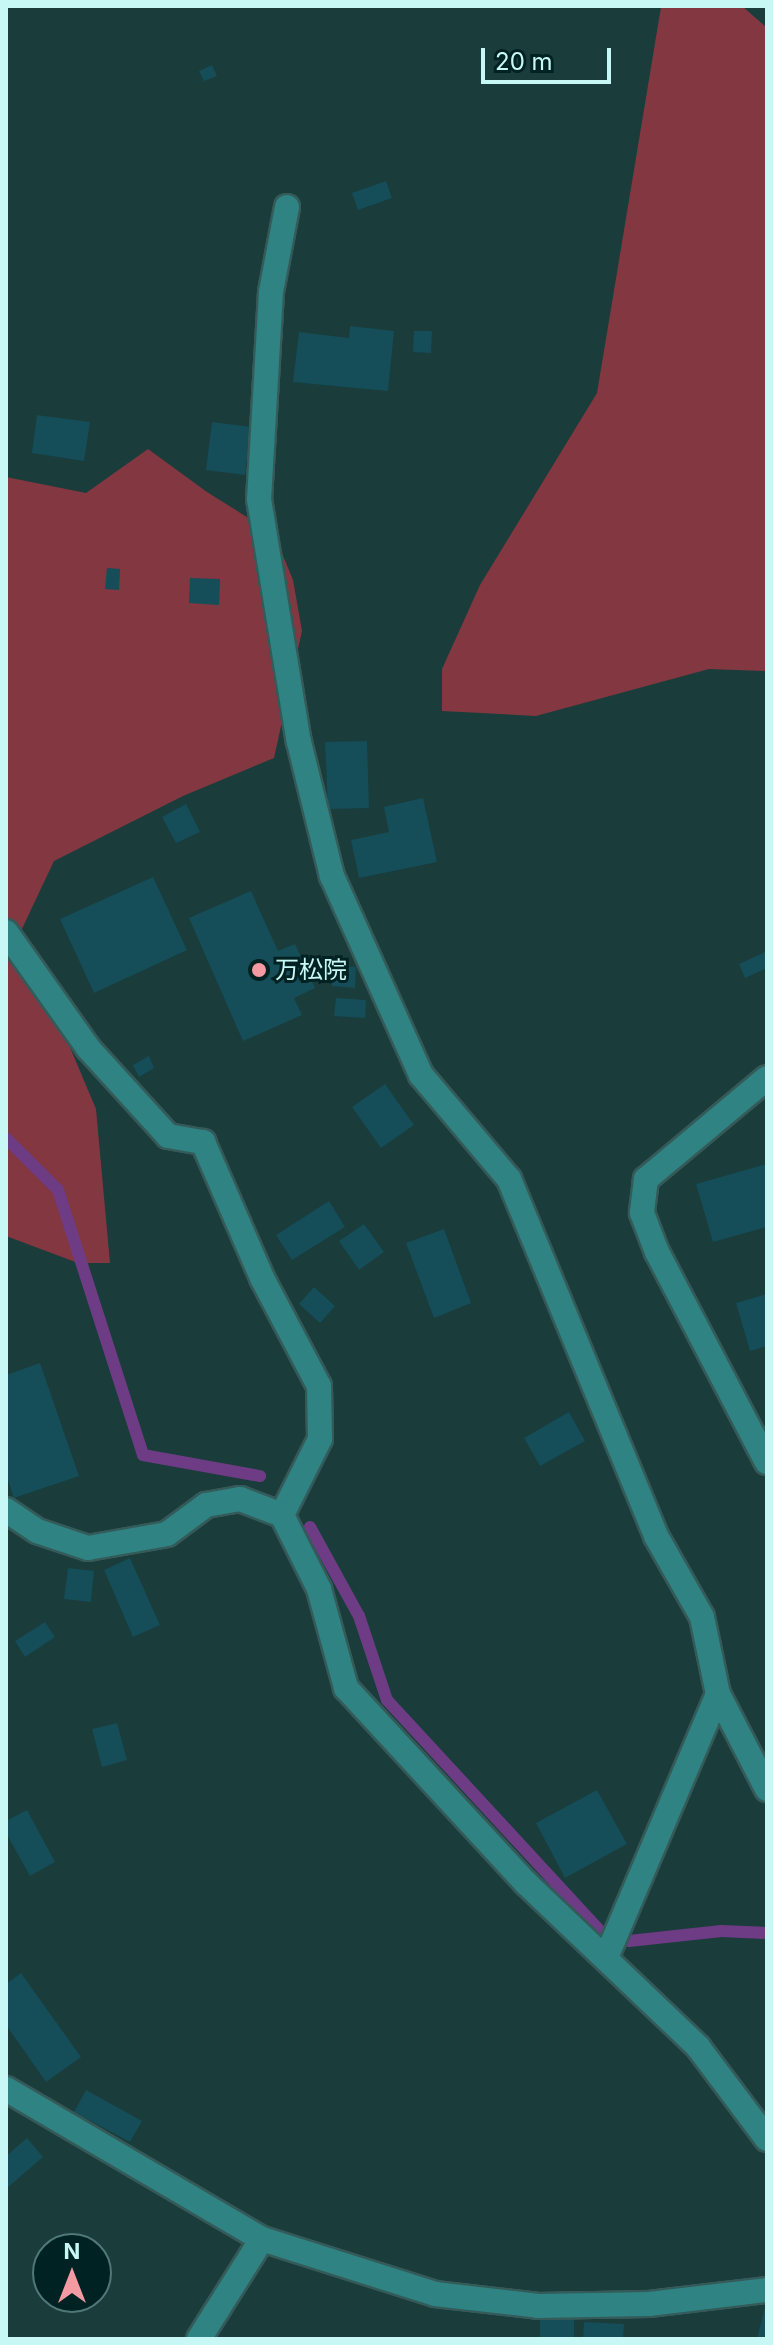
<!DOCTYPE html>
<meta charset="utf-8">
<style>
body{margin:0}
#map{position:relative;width:773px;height:2345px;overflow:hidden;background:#1a3c3b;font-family:Inter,"Noto Sans JP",sans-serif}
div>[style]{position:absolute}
.green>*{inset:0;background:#833741}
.stream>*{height:12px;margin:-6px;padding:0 6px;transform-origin:6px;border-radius:6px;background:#6e3c84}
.building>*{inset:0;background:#154d59}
.roads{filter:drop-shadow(2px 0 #345a59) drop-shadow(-2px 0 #345a59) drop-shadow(0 2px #345a59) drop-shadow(0 -2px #345a59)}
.minor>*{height:24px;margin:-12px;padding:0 12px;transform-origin:12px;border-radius:12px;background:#2f8382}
.dots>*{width:22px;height:22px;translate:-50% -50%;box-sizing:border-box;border:4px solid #022;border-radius:50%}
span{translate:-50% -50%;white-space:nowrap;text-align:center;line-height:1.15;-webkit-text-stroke:6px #022;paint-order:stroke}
.poi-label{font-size:24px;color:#c7f8f6}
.left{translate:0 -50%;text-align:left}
.frame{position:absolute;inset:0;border:8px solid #c7f8f6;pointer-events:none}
.north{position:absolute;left:32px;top:2233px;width:80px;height:80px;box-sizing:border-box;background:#022;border:2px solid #507877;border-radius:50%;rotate:0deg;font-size:22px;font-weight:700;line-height:32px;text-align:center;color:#c7f8f6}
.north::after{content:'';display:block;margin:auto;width:28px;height:36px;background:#f49aa2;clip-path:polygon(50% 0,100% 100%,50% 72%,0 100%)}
.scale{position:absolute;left:481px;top:48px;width:130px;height:36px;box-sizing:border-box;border:4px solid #c7f8f6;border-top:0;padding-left:10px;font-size:24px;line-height:28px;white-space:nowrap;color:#c7f8f6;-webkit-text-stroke:6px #022;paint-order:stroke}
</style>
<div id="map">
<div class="green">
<i style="clip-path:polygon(742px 6px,767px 28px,767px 671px,709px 669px,536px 716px,442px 711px,442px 669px,480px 585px,597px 393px,661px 7px)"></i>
<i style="clip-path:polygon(148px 449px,207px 492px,274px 534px,293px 580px,302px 631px,274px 758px,183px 796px,54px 861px,21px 931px,96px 1109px,110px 1263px,78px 1263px,6px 1236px,6px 477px,86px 493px)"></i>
</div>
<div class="stream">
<i style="left:6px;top:1138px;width:74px;rotate:45deg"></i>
<i style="left:58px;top:1190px;width:278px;rotate:72.2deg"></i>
<i style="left:143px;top:1455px;width:119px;rotate:10.2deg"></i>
<i style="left:310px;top:1527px;width:102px;rotate:61.2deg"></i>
<i style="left:359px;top:1616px;width:89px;rotate:71.6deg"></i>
<i style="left:387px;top:1700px;width:313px;rotate:47.3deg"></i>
<i style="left:629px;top:1941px;width:93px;rotate:-6.2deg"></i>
<i style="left:721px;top:1931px;width:46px;rotate:2.5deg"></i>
</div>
<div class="building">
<i style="clip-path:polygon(212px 65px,217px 76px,204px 81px,199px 71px)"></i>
<i style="clip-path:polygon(386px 181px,392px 198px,358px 210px,352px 193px)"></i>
<i style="clip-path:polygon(350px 326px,394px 331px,388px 391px,293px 382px,299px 332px,349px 338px)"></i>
<i style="clip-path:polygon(414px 331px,432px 331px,431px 353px,413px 352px)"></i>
<i style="clip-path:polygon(37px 415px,90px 422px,84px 461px,32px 453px)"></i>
<i style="clip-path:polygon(212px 422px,251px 427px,245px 475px,206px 470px)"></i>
<i style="clip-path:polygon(107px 568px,120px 569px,119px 590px,105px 589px)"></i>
<i style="clip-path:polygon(190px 578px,220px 579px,219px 605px,189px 603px)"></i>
<i style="clip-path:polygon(367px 741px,369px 808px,328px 809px,325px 742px)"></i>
<i style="clip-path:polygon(423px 798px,437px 862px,359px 878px,351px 840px,389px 832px,384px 807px)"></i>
<i style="clip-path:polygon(186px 804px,200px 832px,176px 843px,162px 817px)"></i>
<i style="clip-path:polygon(153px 877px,187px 950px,94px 993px,60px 919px)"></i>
<i style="clip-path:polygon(251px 891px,278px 951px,295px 944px,315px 988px,294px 998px,302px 1015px,243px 1041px,189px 918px)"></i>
<i style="clip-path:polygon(767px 951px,767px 968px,745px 978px,739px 964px)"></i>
<i style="clip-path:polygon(333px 966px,356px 967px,355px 988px,332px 986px)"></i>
<i style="clip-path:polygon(336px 998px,366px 1000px,365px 1018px,334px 1016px)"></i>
<i style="clip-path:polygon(149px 1056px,154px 1068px,139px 1077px,133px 1065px)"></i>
<i style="clip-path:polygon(385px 1084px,414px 1125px,381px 1148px,352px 1107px)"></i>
<i style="clip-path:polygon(767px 1164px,767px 1227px,713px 1242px,696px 1184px)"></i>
<i style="clip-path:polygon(329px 1201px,345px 1227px,292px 1260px,276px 1235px)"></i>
<i style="clip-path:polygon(364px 1224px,384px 1252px,359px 1270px,339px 1241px)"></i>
<i style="clip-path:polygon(444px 1229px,471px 1303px,434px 1318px,406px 1243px)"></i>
<i style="clip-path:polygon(314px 1287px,335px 1306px,320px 1323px,299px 1304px)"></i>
<i style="clip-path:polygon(767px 1294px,767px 1346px,750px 1351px,736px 1303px)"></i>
<i style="clip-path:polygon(40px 1363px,79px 1476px,14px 1498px,6px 1474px,6px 1375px)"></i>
<i style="clip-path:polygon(569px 1412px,585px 1441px,540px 1466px,524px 1438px)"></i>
<i style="clip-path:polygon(130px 1558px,160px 1625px,133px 1637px,104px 1570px)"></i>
<i style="clip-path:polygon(68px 1568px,94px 1571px,91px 1602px,64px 1599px)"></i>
<i style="clip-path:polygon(45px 1622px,55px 1637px,25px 1657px,15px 1641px)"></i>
<i style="clip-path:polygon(117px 1723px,127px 1760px,102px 1767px,92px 1729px)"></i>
<i style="clip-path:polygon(597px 1790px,627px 1844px,565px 1878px,536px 1823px)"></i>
<i style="clip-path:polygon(27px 1810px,55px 1862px,30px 1876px,6px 1833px,6px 1821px)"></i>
<i style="clip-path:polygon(21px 1973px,81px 2057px,46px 2082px,6px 2025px,6px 1984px)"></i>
<i style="clip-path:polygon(86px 2090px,142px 2121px,130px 2142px,74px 2112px)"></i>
<i style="clip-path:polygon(27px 2138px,43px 2157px,6px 2189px,6px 2156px)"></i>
<i style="clip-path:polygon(766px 2303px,767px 2339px,757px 2339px)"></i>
<i style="clip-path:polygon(540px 2318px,574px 2319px,574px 2339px,540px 2339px)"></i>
<i style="clip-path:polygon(584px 2322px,624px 2324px,623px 2339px,583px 2339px)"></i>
</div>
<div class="roads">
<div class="minor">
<i style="left:287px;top:207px;width:86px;rotate:100.7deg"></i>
<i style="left:271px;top:292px;width:207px;rotate:93.3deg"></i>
<i style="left:259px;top:499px;width:246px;rotate:80.7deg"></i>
<i style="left:299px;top:742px;width:138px;rotate:76.2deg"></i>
<i style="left:332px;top:876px;width:218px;rotate:65.9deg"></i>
<i style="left:421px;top:1075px;width:136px;rotate:49.8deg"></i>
<i style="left:509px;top:1179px;width:386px;rotate:67.6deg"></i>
<i style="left:656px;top:1536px;width:93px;rotate:60.4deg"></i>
<i style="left:702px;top:1617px;width:79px;rotate:78.3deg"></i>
<i style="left:718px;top:1694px;width:287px;rotate:113deg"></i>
<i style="left:6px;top:932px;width:142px;rotate:54.7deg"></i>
<i style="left:88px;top:1048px;width:119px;rotate:47.7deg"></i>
<i style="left:168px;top:1136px;width:36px;rotate:10deg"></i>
<i style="left:203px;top:1142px;width:148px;rotate:66.5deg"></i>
<i style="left:262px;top:1278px;width:122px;rotate:62.2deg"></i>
<i style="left:319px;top:1386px;width:53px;rotate:88.9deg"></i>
<i style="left:320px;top:1439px;width:85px;rotate:116.6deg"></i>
<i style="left:767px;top:1078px;width:158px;rotate:140.1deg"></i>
<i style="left:646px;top:1179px;width:34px;rotate:97deg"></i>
<i style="left:642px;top:1213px;width:42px;rotate:69deg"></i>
<i style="left:657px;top:1252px;width:237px;rotate:62.4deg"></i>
<i style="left:6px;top:1510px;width:37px;rotate:34deg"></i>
<i style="left:37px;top:1531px;width:54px;rotate:18.4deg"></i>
<i style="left:88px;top:1548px;width:80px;rotate:-10deg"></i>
<i style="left:167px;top:1534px;width:49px;rotate:-36.6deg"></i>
<i style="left:206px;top:1505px;width:35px;rotate:-10deg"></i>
<i style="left:240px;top:1499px;width:45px;rotate:20.9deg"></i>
<i style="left:282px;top:1515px;width:83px;rotate:63.4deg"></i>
<i style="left:319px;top:1589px;width:103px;rotate:74.7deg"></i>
<i style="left:346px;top:1688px;width:265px;rotate:47.3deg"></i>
<i style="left:526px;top:1883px;width:238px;rotate:43.6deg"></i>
<i style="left:698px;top:2047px;width:115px;rotate:53.1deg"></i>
<i style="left:718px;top:1694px;width:107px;rotate:62.7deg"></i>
<i style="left:6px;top:2089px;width:297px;rotate:30.4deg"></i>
<i style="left:262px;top:2239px;width:182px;rotate:17.6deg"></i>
<i style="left:435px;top:2294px;width:104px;rotate:6.6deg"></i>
<i style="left:538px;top:2306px;width:111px;rotate:-1deg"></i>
<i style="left:649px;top:2304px;width:119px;rotate:-6.8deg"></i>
<i style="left:199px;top:2339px;width:118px;rotate:-57.8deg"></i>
</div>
</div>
<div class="dots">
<i style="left:259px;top:970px;background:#f49aa2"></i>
</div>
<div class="poi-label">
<span class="left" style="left:275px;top:970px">万松院</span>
</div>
<div class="frame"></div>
<div class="north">N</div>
<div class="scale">20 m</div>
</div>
